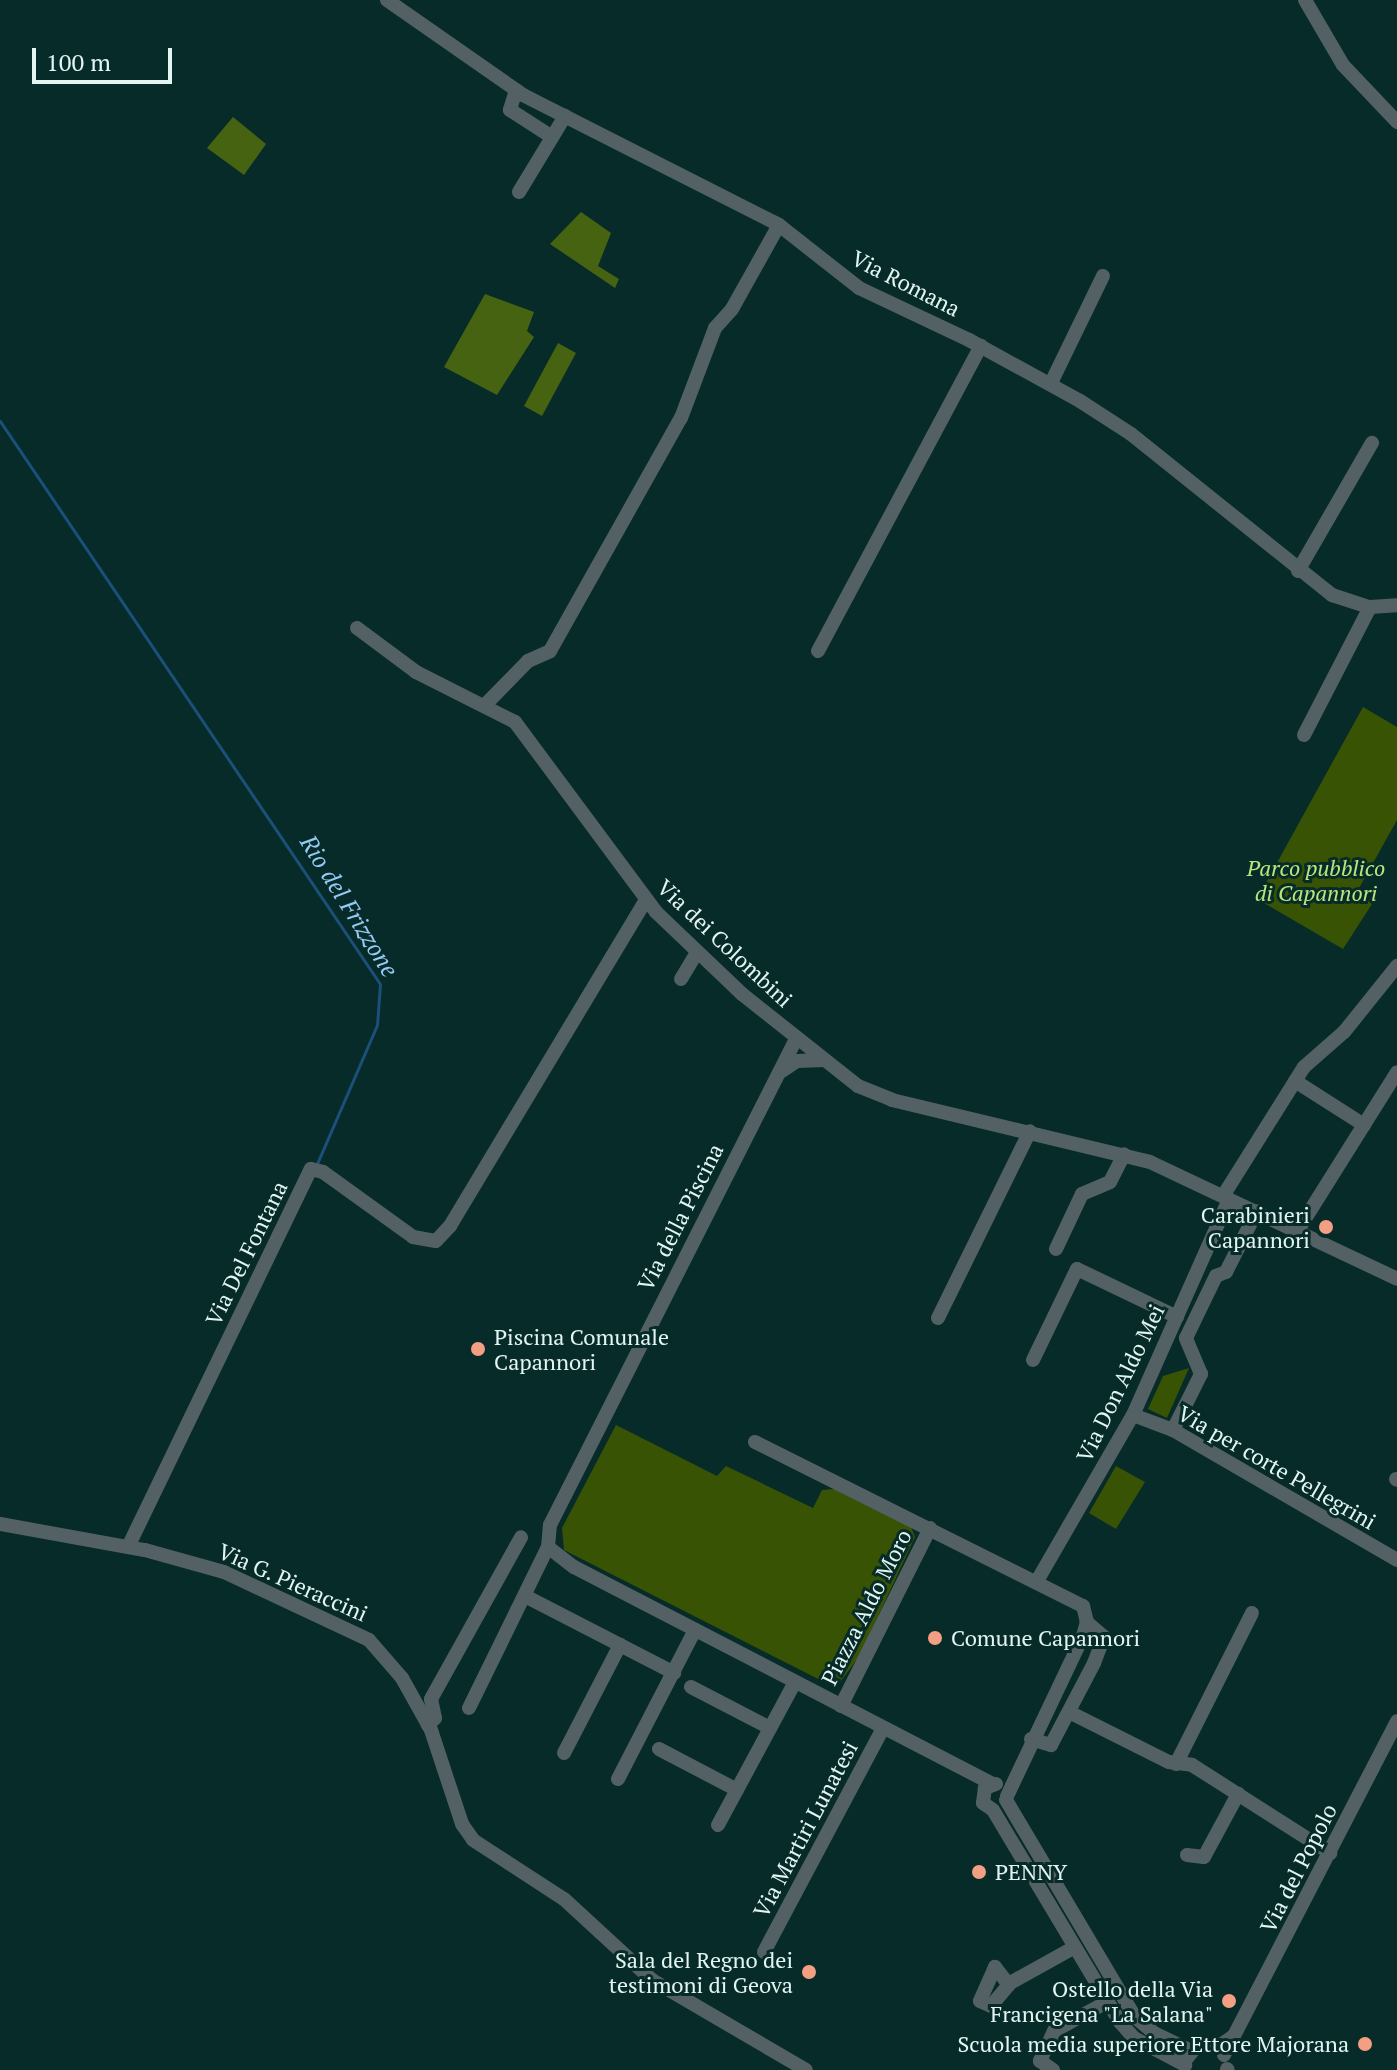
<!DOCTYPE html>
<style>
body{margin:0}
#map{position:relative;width:1397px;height:2070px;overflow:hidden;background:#072b28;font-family:"PT Serif",serif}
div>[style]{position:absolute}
.green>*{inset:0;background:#395304}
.forest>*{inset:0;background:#466312}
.stream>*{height:3px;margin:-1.5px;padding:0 1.5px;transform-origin:1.5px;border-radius:1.5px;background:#1a5079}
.minor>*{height:14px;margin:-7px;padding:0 7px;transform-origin:7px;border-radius:7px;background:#536165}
.dots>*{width:22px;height:22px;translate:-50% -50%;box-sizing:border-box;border:4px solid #072b28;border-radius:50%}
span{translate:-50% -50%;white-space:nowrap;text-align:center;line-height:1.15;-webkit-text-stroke:6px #072b28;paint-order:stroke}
.street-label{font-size:22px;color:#e2f5f2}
.park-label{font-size:22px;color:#bae67e;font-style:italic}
.poi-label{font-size:22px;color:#e2f5f2}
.right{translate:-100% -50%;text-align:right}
.left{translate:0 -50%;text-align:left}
.water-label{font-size:24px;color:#95c9f6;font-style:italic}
.scale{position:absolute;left:32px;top:48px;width:140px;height:36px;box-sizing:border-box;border:4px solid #e2f5f2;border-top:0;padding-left:10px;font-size:24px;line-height:28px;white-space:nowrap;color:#e2f5f2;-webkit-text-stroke:6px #072b28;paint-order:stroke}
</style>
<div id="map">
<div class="green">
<i style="clip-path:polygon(1363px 707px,1397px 727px,1397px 820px,1358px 890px,1372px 904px,1343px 949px,1257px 899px)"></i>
<i style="clip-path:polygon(1189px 1368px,1167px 1418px,1148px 1409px,1163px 1376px)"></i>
<i style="clip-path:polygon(616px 1425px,717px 1476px,726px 1466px,813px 1508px,822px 1490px,834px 1489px,911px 1527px,915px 1537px,860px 1655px,836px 1688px,564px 1550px,562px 1528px)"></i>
<i style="clip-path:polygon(1116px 1466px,1145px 1482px,1116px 1529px,1089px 1513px)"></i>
</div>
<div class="forest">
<i style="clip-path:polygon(233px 117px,266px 144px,244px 175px,207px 148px)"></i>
<i style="clip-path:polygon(581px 212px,611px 233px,598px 266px,619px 279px,615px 288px,550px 244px)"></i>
<i style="clip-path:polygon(485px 294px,534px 312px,527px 331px,534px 337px,497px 395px,444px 367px)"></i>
<i style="clip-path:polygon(558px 343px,576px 353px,542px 416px,524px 406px)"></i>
</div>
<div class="stream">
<i style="left:0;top:421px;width:679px;rotate:55.98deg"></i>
<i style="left:380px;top:984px;width:41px;rotate:94.2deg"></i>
<i style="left:377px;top:1025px;width:154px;rotate:113.4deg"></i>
</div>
<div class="minor">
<i style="left:387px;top:0;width:166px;rotate:34.9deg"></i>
<i style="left:523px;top:95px;width:287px;rotate:26.9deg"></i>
<i style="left:779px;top:225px;width:102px;rotate:38.2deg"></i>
<i style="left:859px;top:288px;width:122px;rotate:25.3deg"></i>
<i style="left:969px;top:340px;width:127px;rotate:28.8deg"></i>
<i style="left:1080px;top:401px;width:61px;rotate:32.9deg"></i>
<i style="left:1131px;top:434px;width:258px;rotate:38.7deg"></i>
<i style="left:1332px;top:595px;width:40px;rotate:18deg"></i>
<i style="left:1370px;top:607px;width:27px;rotate:-4deg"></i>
<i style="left:1305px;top:0;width:75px;rotate:59.7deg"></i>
<i style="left:1343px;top:65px;width:79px;rotate:46.5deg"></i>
<i style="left:516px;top:90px;width:21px;rotate:107deg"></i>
<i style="left:510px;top:110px;width:50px;rotate:32.7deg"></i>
<i style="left:519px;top:192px;width:89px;rotate:-58.8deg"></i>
<i style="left:1051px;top:383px;width:119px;rotate:-64.1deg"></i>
<i style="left:1298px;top:571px;width:148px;rotate:-60deg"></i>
<i style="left:357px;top:628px;width:74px;rotate:36.7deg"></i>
<i style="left:416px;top:672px;width:111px;rotate:26.8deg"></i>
<i style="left:515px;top:722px;width:237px;rotate:53.4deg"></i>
<i style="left:656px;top:912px;width:119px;rotate:43.6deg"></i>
<i style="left:742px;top:994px;width:148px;rotate:38.4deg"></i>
<i style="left:858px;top:1086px;width:37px;rotate:22deg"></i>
<i style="left:892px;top:1100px;width:265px;rotate:13.5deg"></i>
<i style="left:1150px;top:1162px;width:273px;rotate:25.3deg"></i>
<i style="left:818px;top:651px;width:346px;rotate:-61.9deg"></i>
<i style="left:486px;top:704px;width:60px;rotate:-45.7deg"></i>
<i style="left:528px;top:661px;width:24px;rotate:-24deg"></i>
<i style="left:550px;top:651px;width:267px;rotate:-60.7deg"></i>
<i style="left:681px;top:418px;width:96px;rotate:-69.3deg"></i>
<i style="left:715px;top:328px;width:25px;rotate:-48deg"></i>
<i style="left:732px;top:309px;width:96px;rotate:-60.8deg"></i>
<i style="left:1304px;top:735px;width:144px;rotate:-62.7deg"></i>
<i style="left:681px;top:979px;width:31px;rotate:-59deg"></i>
<i style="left:782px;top:1071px;width:18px;rotate:-34deg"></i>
<i style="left:797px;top:1061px;width:27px;rotate:-2deg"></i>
<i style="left:1295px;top:1081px;width:82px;rotate:32.5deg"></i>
<i style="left:1223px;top:1196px;width:152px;rotate:-57.9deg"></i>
<i style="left:1304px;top:1067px;width:53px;rotate:-41.2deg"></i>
<i style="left:1344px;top:1032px;width:85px;rotate:-51.2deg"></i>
<i style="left:1298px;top:1230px;width:186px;rotate:-57.9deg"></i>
<i style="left:1056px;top:1249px;width:61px;rotate:-64.7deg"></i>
<i style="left:1082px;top:1194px;width:30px;rotate:-23deg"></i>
<i style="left:1110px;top:1182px;width:31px;rotate:-63deg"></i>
<i style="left:938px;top:1318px;width:208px;rotate:-63.8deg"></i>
<i style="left:1033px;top:1360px;width:101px;rotate:-64.2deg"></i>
<i style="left:1077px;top:1269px;width:111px;rotate:25.6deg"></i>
<i style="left:1133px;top:1415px;width:43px;rotate:20.6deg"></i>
<i style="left:1173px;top:1430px;width:259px;rotate:30.1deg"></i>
<i style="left:1173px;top:1430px;width:63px;rotate:-63.4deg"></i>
<i style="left:1201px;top:1374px;width:39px;rotate:-113deg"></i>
<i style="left:1186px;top:1338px;width:69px;rotate:-64.2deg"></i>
<i style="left:1216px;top:1276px;width:11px;rotate:-22deg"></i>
<i style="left:1226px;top:1272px;width:68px;rotate:-63.1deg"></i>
<i style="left:755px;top:1442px;width:367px;rotate:26.6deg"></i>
<i style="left:1083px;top:1606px;width:16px;rotate:76deg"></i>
<i style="left:1087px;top:1622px;width:15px;rotate:106deg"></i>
<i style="left:1083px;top:1636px;width:177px;rotate:115.4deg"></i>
<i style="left:1396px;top:1479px;width:1px;rotate:45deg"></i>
<i style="left:0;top:1524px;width:147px;rotate:10.2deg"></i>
<i style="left:145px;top:1550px;width:82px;rotate:15.6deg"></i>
<i style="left:224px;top:1572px;width:160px;rotate:25.1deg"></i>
<i style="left:369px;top:1640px;width:50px;rotate:49deg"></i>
<i style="left:402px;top:1678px;width:60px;rotate:60.9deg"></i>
<i style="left:431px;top:1730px;width:99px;rotate:71.7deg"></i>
<i style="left:462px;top:1824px;width:19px;rotate:55deg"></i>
<i style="left:473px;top:1840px;width:108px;rotate:33deg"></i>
<i style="left:564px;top:1899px;width:120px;rotate:42.6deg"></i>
<i style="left:652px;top:1980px;width:178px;rotate:30.3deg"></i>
<i style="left:128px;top:1547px;width:420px;rotate:-64.2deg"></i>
<i style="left:311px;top:1169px;width:12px;rotate:14deg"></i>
<i style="left:323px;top:1172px;width:111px;rotate:35.8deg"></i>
<i style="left:413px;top:1237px;width:23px;rotate:10deg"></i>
<i style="left:436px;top:1241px;width:21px;rotate:-47deg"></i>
<i style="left:450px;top:1226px;width:379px;rotate:-59deg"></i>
<i style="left:548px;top:1547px;width:33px;rotate:38deg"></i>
<i style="left:574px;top:1567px;width:471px;rotate:27.4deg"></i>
<i style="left:1037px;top:1581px;width:192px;rotate:-60deg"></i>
<i style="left:1133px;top:1415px;width:236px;rotate:-66deg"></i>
<i style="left:525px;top:1596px;width:168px;rotate:27.3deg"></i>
<i style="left:691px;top:1687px;width:89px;rotate:27.4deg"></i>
<i style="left:841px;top:1706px;width:199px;rotate:-63.4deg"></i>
<i style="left:469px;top:1708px;width:179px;rotate:-63.9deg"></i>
<i style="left:548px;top:1547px;width:22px;rotate:-85deg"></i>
<i style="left:550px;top:1525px;width:545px;rotate:-63.15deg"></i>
<i style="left:1069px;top:1712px;width:112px;rotate:26.6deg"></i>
<i style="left:1169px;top:1762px;width:23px;rotate:7deg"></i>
<i style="left:1192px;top:1765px;width:164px;rotate:32.5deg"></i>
<i style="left:428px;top:1725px;width:10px;rotate:-45deg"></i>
<i style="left:435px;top:1718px;width:19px;rotate:-102deg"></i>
<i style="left:431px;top:1699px;width:185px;rotate:-60.9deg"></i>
<i style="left:1031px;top:1739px;width:21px;rotate:17deg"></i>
<i style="left:1051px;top:1745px;width:93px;rotate:-62.3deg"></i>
<i style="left:1094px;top:1663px;width:28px;rotate:-69deg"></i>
<i style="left:1104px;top:1637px;width:23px;rotate:-139deg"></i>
<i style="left:659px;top:1749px;width:88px;rotate:27.7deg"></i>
<i style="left:564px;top:1753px;width:122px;rotate:-62.6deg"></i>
<i style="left:1176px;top:1764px;width:169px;rotate:-63.3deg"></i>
<i style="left:618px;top:1779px;width:168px;rotate:-62.7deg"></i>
<i style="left:996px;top:1784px;width:12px;rotate:160deg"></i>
<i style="left:985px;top:1788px;width:15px;rotate:98deg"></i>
<i style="left:983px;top:1803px;width:12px;rotate:35deg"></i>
<i style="left:993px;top:1810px;width:247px;rotate:59.1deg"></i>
<i style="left:1120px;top:2022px;width:21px;rotate:49deg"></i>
<i style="left:1134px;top:2038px;width:58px;rotate:27.9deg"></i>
<i style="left:1006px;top:1800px;width:252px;rotate:59.3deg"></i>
<i style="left:1135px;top:2017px;width:25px;rotate:40deg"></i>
<i style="left:1154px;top:2033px;width:41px;rotate:25.9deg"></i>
<i style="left:718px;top:1825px;width:162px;rotate:-61.7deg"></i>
<i style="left:1187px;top:1855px;width:17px;rotate:7deg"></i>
<i style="left:1204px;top:1857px;width:72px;rotate:-61.6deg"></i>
<i style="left:764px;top:1952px;width:254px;rotate:-62deg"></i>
<i style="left:1009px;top:1985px;width:23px;rotate:-128deg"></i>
<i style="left:995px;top:1967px;width:37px;rotate:114deg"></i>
<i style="left:980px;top:2001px;width:12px;rotate:24deg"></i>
<i style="left:991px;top:2006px;width:30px;rotate:-50deg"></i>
<i style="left:1010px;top:1983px;width:74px;rotate:-29deg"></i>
<i style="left:1224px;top:2055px;width:376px;rotate:-62.6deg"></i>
<i style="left:1187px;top:2058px;width:13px;rotate:-51deg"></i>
<i style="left:1195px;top:2048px;width:27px;rotate:-8deg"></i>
<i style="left:1222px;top:2044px;width:14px;rotate:-34deg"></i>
<i style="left:1227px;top:2069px;width:1px;rotate:45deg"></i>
<i style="left:1053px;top:2070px;width:16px;rotate:-145deg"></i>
<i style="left:1040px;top:2061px;width:33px;rotate:-65deg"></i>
<i style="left:1054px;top:2031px;width:60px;rotate:-28.7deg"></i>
</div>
<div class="dots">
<i style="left:1326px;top:1227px;background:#f39f83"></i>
<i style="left:478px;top:1349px;background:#f39f83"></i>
<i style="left:935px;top:1638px;background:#f39f83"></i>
<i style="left:979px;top:1872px;background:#f39f83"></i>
<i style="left:809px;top:1972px;background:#f39f83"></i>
<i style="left:1229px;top:2001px;background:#f39f83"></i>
<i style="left:1365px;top:2044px;background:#f39f83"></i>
</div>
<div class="street-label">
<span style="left:906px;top:283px;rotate:27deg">Via Romana</span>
<span style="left:725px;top:943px;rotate:43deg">Via dei Colombini</span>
<span style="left:680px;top:1217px;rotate:-63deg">Via della Piscina</span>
<span style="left:246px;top:1253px;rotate:-64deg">Via Del Fontana</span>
<span style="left:1120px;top:1383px;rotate:-64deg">Via Don Aldo Mei</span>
<span style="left:1277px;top:1467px;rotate:30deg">Via per corte Pellegrini</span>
<span style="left:293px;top:1582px;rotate:24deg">Via G. Pieraccini</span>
<span style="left:866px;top:1607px;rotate:-63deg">Piazza Aldo Moro</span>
<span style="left:805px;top:1829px;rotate:-62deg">Via Martiri Lunatesi</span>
<span style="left:1298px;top:1868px;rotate:-63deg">Via del Popolo</span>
</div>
<div class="park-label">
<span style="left:1316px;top:880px">Parco pubblico<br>di Capannori</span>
</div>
<div class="poi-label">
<span class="right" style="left:1310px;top:1227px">Carabinieri<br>Capannori</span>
<span class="left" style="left:494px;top:1349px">Piscina Comunale<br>Capannori</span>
<span class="left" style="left:951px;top:1638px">Comune Capannori</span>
<span class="left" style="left:995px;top:1872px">PENNY</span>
<span class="right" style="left:793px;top:1972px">Sala del Regno dei<br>testimoni di Geova</span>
<span class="right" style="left:1213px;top:2001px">Ostello della Via<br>Francigena "La Salana"</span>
<span class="right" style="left:1349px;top:2044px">Scuola media superiore Ettore Majorana</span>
</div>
<div class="water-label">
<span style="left:349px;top:906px;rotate:58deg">Rio del Frizzone</span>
</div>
<div class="scale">100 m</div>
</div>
